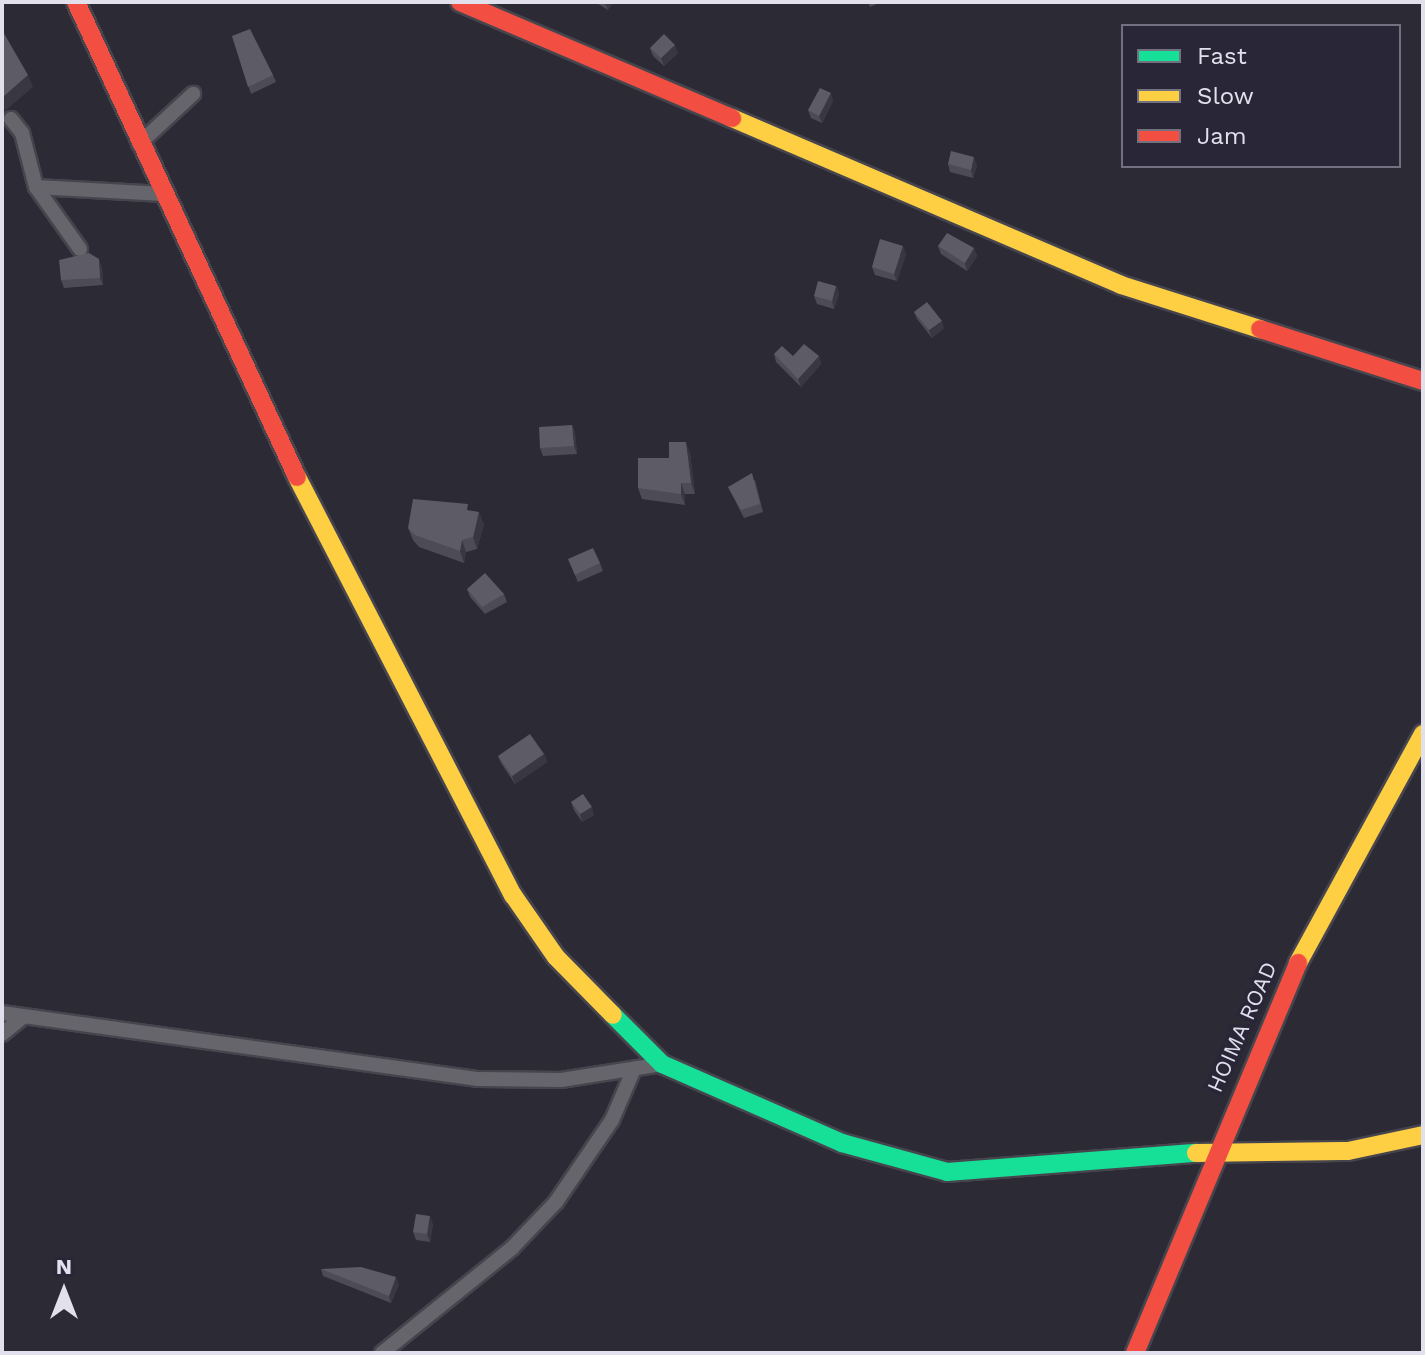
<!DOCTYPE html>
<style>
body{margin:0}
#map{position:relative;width:1425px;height:1355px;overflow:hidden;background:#2c2a34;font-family:"Work Sans",sans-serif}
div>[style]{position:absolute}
.roads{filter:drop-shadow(2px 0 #46454e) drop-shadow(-2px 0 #46454e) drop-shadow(0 2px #46454e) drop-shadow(0 -2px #46454e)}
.street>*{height:14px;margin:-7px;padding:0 7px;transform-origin:7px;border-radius:7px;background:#66656c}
.fast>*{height:18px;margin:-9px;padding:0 9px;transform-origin:9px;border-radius:9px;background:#16e098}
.slow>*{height:18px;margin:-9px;padding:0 9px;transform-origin:9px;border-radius:9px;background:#ffcf43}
.jam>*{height:18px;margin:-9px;padding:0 9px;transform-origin:9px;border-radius:9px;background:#f24e42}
.wall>*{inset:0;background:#4d4b55}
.shaded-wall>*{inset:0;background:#393741}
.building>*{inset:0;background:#5d5b66}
span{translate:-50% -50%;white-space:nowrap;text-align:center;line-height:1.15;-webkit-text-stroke:7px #292638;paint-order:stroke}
.street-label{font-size:22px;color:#e1e0ec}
.frame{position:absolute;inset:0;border:4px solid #e1e0ec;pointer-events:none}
.legend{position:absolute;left:1121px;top:24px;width:280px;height:144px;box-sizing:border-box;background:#292638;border:2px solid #737080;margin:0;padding:10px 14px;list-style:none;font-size:24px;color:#e1e0ec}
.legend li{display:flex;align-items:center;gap:16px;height:40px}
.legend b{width:40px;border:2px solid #737080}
.north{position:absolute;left:24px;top:1251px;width:80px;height:80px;-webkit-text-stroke:6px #292638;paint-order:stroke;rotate:0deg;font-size:22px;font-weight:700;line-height:32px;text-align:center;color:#e1e0ec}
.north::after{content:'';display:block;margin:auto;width:28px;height:36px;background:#e1e0ec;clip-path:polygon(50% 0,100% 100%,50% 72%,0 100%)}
</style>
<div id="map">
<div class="roads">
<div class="street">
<i style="left:11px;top:119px;width:18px;rotate:52deg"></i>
<i style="left:22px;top:133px;width:56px;rotate:75.5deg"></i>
<i style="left:36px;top:187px;width:128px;rotate:3.1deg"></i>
<i style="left:139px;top:144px;width:74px;rotate:-42.8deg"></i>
<i style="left:36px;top:187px;width:76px;rotate:54.6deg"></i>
<i style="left:2px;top:1013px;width:481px;rotate:7.9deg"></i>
<i style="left:478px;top:1079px;width:83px;rotate:0.7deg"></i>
<i style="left:561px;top:1080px;width:102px;rotate:-9deg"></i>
<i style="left:2px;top:1034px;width:28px;rotate:-39deg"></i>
<i style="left:382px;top:1353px;width:167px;rotate:-38.9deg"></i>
<i style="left:512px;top:1248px;width:64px;rotate:-46.3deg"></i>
<i style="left:556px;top:1202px;width:99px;rotate:-55.7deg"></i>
<i style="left:612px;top:1120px;width:56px;rotate:-66.7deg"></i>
</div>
<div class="fast">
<i style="left:613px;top:1015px;width:69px;rotate:45deg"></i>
<i style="left:662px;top:1064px;width:197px;rotate:23.7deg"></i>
<i style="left:842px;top:1143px;width:109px;rotate:15.4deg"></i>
<i style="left:947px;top:1172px;width:250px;rotate:-4.4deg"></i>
</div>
<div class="slow">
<i style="left:732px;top:118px;width:423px;rotate:23.2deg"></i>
<i style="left:1121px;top:285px;width:146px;rotate:17.6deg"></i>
<i style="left:297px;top:477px;width:471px;rotate:62.7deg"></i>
<i style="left:513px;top:895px;width:75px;rotate:55.3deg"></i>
<i style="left:556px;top:957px;width:81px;rotate:45.5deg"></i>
<i style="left:1298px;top:963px;width:261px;rotate:-61.4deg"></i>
<i style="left:1196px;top:1153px;width:152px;rotate:-0.8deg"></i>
<i style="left:1348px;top:1151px;width:77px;rotate:-12deg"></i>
</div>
<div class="jam">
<i style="left:76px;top:2px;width:524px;rotate:65.05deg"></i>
<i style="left:460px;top:2px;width:296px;rotate:23.1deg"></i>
<i style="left:1260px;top:329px;width:171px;rotate:17.7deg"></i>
<i style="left:1135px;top:1353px;width:423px;rotate:-67.3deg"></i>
</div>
</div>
<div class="wall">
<i style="clip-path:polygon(595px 2px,613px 2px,608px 10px)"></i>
<i style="clip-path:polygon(868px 2px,882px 2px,870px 7px)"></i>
<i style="clip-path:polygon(232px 36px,273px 75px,276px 82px,251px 94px)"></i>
<i style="clip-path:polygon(650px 48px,678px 53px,664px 66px,653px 56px)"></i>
<i style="clip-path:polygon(833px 101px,822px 123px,811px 118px,808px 110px)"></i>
<i style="clip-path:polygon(948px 164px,977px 165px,973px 178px,950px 172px)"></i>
<i style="clip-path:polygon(938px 246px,974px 248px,977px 256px,967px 271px,941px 254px)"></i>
<i style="clip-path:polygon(906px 254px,897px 281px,875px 275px,872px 267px)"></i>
<i style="clip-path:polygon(102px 267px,103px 285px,64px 288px,61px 280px)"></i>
<i style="clip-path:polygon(836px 286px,839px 294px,834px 309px,817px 304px,814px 296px)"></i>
<i style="clip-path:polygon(914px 312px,944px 328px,932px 338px,917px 319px)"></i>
<i style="clip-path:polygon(774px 354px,793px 356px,819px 356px,821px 364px,801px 387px,776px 362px)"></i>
<i style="clip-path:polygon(572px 425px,575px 433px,577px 454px,543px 456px,540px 448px)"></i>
<i style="clip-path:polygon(690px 453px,695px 494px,685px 494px,685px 505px,642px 499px,638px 488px,669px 458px)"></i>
<i style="clip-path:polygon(755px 480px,763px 512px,744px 518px,728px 487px)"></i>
<i style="clip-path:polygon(471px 511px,484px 524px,477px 549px,466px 552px,464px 563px,419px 547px,413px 540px,408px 528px)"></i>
<i style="clip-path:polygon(568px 559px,600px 563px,603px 571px,578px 582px)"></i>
<i style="clip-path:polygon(467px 589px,504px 594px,507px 602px,485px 614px,470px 597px)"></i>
<i style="clip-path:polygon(544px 754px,547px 762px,515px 784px,501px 763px,498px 756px)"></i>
<i style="clip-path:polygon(571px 802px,594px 815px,582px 822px,574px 810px)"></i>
<i style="clip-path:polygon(433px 1224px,430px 1242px,416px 1240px,413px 1232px)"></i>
<i style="clip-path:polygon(321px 1269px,399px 1284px,391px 1303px,323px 1276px)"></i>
</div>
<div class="shaded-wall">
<i style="clip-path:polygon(605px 2px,613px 2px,608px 10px)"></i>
<i style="clip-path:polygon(675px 45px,678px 53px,664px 66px,661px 58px)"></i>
<i style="clip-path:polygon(28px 75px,33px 87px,5px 111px,2px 98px)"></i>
<i style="clip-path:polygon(831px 93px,833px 101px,822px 123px,819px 116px)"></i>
<i style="clip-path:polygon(974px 157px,977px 165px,973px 178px,971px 170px)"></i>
<i style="clip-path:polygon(903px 246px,906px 254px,897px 281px,894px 274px)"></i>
<i style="clip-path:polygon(974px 248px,977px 256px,967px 271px,965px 263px)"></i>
<i style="clip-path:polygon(99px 259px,102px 267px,103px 285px,100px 278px)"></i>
<i style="clip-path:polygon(836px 286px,839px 294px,834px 309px,832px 301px)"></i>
<i style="clip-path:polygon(942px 321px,944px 328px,932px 338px,929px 330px)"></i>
<i style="clip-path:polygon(819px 356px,821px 364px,801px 387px,798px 379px)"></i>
<i style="clip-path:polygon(572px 425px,575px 433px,577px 454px,574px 446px)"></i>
<i style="clip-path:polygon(686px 442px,690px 453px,695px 494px,691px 483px)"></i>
<i style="clip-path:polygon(681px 483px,685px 494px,685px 505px,681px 494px)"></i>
<i style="clip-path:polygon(479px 512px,484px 524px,477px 549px,473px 537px)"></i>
<i style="clip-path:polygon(462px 540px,466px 552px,464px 563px,460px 551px)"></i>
<i style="clip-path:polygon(544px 754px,547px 762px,515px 784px,512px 776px)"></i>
<i style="clip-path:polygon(592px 807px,594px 815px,582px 822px,580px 814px)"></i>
<i style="clip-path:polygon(430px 1216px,433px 1224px,430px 1242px,427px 1234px)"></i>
<i style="clip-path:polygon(396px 1277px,399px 1284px,391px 1303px,389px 1296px)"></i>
</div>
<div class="building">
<i style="clip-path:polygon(250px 29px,273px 75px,248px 87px,232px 36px)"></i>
<i style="clip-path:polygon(2px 30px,28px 75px,2px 98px)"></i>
<i style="clip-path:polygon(664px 34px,675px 45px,661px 58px,650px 48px)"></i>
<i style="clip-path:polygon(820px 88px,831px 93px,819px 116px,808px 110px)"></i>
<i style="clip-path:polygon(951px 151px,974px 157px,971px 170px,948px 164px)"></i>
<i style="clip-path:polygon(947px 233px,974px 248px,965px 263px,938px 246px)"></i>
<i style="clip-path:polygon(880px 239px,903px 246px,894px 274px,872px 267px)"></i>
<i style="clip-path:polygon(89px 253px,99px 259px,100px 278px,61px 280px,59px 260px)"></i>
<i style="clip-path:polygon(818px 281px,836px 286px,832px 301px,814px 296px)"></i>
<i style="clip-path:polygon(927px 302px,942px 321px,929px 330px,914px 312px)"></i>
<i style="clip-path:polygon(804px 344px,819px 356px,798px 379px,774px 354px,782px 346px,793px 356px)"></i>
<i style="clip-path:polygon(572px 425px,574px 446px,540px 448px,539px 427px)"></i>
<i style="clip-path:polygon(669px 442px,686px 442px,691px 483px,681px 483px,681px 494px,638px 488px,638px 458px,669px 458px)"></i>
<i style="clip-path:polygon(752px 473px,760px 504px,741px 510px,728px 487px)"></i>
<i style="clip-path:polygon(413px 499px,468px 504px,467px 510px,479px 512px,473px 537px,462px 540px,460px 551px,415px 535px,408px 528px)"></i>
<i style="clip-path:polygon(593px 548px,600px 563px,575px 575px,568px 559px)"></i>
<i style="clip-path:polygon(485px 573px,504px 594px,482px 607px,467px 589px)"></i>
<i style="clip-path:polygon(530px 734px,544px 754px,512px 776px,498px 756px)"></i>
<i style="clip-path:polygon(583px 794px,592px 807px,580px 814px,571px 802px)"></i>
<i style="clip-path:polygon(416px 1214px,430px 1216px,427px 1234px,413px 1232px)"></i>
<i style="clip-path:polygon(361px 1267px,396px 1277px,389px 1296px,321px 1269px)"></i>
</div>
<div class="street-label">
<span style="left:1242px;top:1027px;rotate:-66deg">HOIMA ROAD</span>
</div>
<div class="frame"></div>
<ul class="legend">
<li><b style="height:10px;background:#16e098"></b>Fast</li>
<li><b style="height:10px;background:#ffcf43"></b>Slow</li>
<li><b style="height:10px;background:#f24e42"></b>Jam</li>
</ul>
<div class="north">N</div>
</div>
